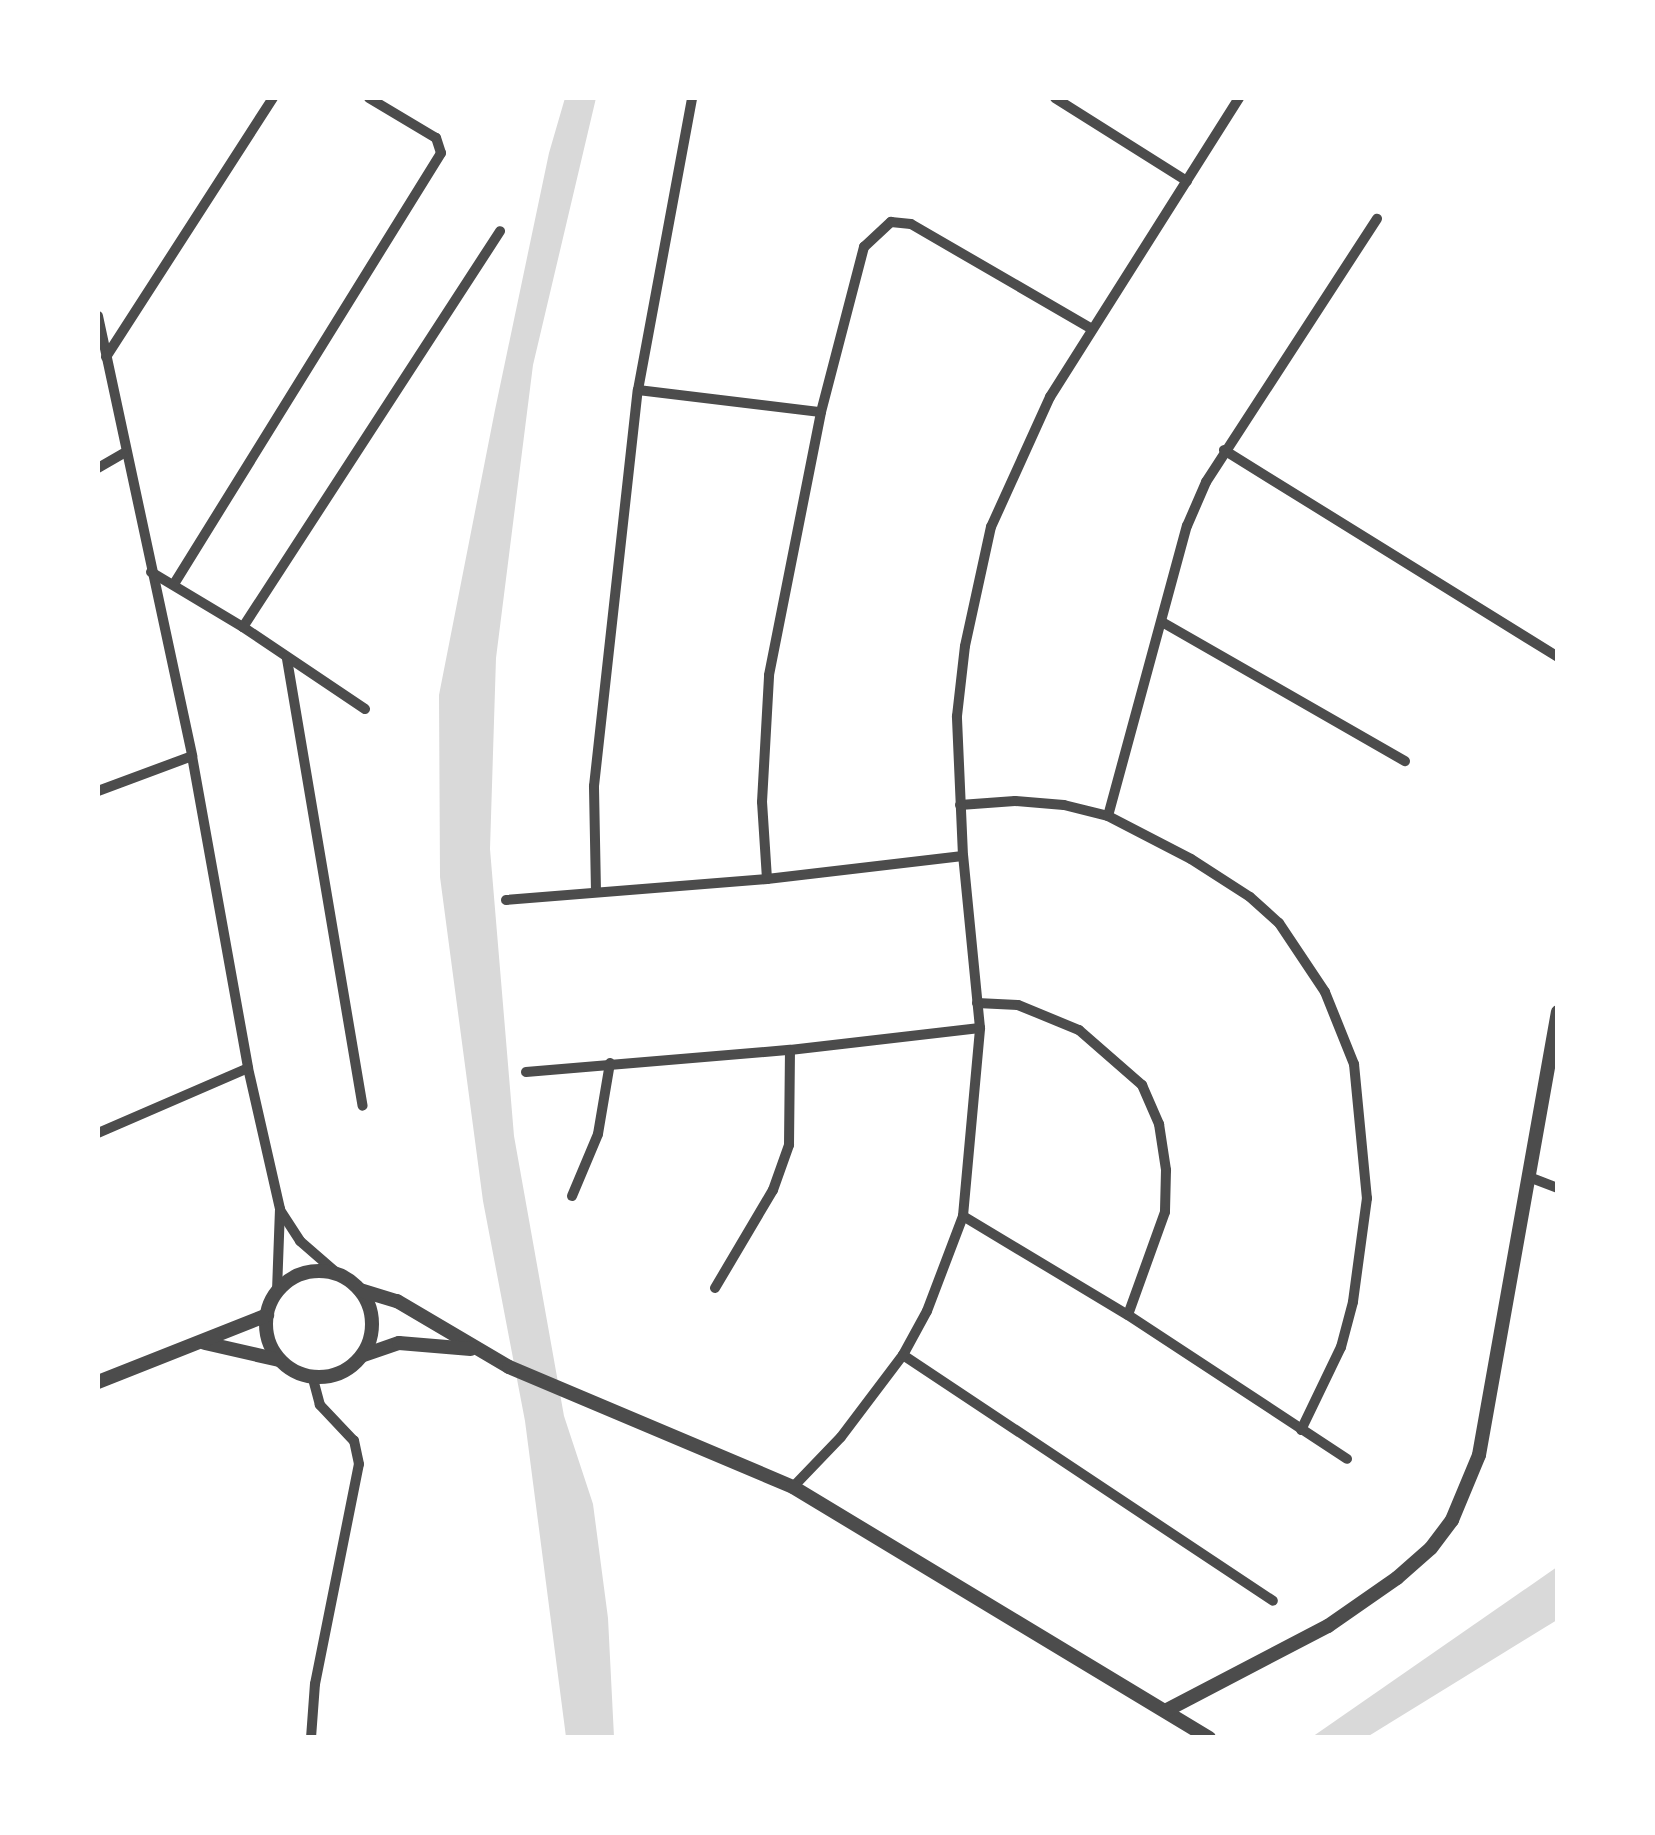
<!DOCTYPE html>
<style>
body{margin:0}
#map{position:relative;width:1655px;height:1835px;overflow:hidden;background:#fff;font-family:"Exo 2",sans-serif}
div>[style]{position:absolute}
.water>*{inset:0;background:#d9d9d9}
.minor>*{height:10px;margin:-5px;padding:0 5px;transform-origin:5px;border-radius:5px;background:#4c4c4c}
.tertiary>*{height:14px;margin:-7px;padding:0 7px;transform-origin:7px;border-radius:7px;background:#4c4c4c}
.tertiary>.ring{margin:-7px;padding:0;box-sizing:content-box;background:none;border:14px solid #4c4c4c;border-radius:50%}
span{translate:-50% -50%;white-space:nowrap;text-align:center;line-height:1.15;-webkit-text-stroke:9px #fff;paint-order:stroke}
.frame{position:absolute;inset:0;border:100px solid #fff;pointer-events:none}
</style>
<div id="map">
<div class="water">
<i style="clip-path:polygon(565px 98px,596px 98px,533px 365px,496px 658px,490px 849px,514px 1136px,564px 1416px,593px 1504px,608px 1618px,614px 1737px,566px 1737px,525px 1421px,483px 1201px,440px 877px,439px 695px,495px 410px,549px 153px)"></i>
<i style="clip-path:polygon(1557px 1567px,1557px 1620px,1367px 1737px,1312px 1737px)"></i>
</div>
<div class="minor">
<i style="left:1055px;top:98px;width:156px;rotate:32.2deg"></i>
<i style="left:98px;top:316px;width:450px;rotate:77.9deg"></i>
<i style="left:192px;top:756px;width:317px;rotate:79.8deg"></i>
<i style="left:248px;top:1068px;width:145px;rotate:77.2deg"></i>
<i style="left:280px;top:1209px;width:82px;rotate:92.1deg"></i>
<i style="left:106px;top:357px;width:308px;rotate:-57.2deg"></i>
<i style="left:638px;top:390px;width:184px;rotate:6.9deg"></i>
<i style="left:1224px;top:450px;width:393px;rotate:31.8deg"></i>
<i style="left:98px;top:468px;width:30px;rotate:-30deg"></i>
<i style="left:151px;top:572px;width:107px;rotate:30.9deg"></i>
<i style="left:243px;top:627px;width:147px;rotate:33.9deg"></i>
<i style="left:174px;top:584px;width:507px;rotate:-58.22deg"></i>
<i style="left:441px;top:153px;width:16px;rotate:-108deg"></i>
<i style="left:436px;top:138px;width:78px;rotate:-149.2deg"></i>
<i style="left:1162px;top:622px;width:280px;rotate:29.8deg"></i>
<i style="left:243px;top:627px;width:472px;rotate:-57deg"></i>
<i style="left:287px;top:659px;width:453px;rotate:80.4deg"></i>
<i style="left:98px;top:791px;width:100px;rotate:-20.4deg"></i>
<i style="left:960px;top:805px;width:55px;rotate:-4.2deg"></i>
<i style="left:1015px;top:801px;width:49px;rotate:4.7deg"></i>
<i style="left:1064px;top:805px;width:45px;rotate:14deg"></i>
<i style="left:1108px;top:816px;width:93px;rotate:27.4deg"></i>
<i style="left:1191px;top:859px;width:70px;rotate:32.8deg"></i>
<i style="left:1250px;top:897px;width:39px;rotate:42deg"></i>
<i style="left:1279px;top:923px;width:83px;rotate:56.3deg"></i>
<i style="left:1325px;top:992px;width:78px;rotate:68.1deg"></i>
<i style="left:1354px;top:1064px;width:135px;rotate:84.5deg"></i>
<i style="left:1367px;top:1198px;width:105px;rotate:97.7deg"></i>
<i style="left:1353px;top:1302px;width:47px;rotate:104.9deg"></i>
<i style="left:1341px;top:1347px;width:92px;rotate:115.7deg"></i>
<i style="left:1108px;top:816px;width:301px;rotate:-74.8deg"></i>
<i style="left:1187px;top:526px;width:48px;rotate:-66.6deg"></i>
<i style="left:1206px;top:482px;width:314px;rotate:-57deg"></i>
<i style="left:767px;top:879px;width:77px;rotate:-93.7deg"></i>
<i style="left:762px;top:802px;width:127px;rotate:-86.8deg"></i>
<i style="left:769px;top:675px;width:268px;rotate:-78.8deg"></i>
<i style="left:821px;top:412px;width:171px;rotate:-75.4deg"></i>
<i style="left:864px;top:247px;width:37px;rotate:-43deg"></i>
<i style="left:891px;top:222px;width:20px;rotate:6deg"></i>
<i style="left:911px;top:224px;width:209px;rotate:30.1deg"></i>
<i style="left:596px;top:892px;width:106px;rotate:-91.1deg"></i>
<i style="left:594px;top:786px;width:398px;rotate:-83.7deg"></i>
<i style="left:638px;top:390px;width:297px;rotate:-79.5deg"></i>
<i style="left:506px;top:900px;width:262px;rotate:-4.6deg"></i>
<i style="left:767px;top:879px;width:197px;rotate:-6.7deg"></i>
<i style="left:977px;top:1003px;width:41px;rotate:2.8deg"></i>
<i style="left:1018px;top:1005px;width:66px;rotate:22.3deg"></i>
<i style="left:1079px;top:1030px;width:84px;rotate:41.1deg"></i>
<i style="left:1142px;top:1085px;width:43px;rotate:66.4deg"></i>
<i style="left:1159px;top:1124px;width:47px;rotate:81.3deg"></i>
<i style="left:1166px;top:1170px;width:42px;rotate:91.4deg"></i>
<i style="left:1165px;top:1212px;width:109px;rotate:109.8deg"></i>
<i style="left:526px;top:1072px;width:265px;rotate:-4.8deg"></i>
<i style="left:790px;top:1050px;width:191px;rotate:-6.6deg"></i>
<i style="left:98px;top:1133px;width:163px;rotate:-23.4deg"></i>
<i style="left:1529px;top:1177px;width:31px;rotate:21deg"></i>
<i style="left:572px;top:1196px;width:67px;rotate:-67.2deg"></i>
<i style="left:598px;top:1134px;width:72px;rotate:-80.4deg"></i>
<i style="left:280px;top:1210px;width:37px;rotate:57deg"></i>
<i style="left:300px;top:1241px;width:50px;rotate:41deg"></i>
<i style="left:963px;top:1216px;width:192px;rotate:31deg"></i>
<i style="left:1128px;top:1315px;width:262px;rotate:33.3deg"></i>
<i style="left:715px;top:1288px;width:114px;rotate:-59.4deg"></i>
<i style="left:773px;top:1190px;width:48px;rotate:-70.4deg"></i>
<i style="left:789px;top:1145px;width:95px;rotate:-89.4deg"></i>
<i style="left:903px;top:1355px;width:444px;rotate:33.6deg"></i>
<i style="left:793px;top:1487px;width:69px;rotate:-46.2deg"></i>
<i style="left:841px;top:1437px;width:103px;rotate:-52.9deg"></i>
<i style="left:903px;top:1355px;width:50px;rotate:-61.4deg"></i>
<i style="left:927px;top:1311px;width:102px;rotate:-69.2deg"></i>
<i style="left:963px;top:1216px;width:189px;rotate:-84.8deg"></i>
<i style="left:980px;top:1028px;width:173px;rotate:-95.6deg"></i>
<i style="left:963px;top:856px;width:140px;rotate:-92.5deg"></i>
<i style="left:957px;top:716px;width:70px;rotate:-83.5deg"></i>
<i style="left:965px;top:646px;width:122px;rotate:-77.7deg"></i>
<i style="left:991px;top:527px;width:143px;rotate:-65.6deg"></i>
<i style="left:1050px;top:397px;width:354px;rotate:-57.7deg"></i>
<i style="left:311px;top:1738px;width:54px;rotate:-85.8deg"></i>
<i style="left:315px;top:1684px;width:224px;rotate:-78.7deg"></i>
<i style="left:359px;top:1464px;width:24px;rotate:-102deg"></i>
<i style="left:354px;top:1441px;width:50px;rotate:-133.4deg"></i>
<i style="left:320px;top:1405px;width:28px;rotate:-105deg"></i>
</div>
<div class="tertiary">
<i class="ring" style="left:266px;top:1271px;width:92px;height:92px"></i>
<i style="left:360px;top:1290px;width:39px;rotate:17deg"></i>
<i style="left:397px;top:1301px;width:130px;rotate:30.5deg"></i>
<i style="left:509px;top:1367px;width:308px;rotate:22.9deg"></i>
<i style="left:793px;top:1487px;width:486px;rotate:31.1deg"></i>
<i style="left:205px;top:1343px;width:76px;rotate:12.9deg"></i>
<i style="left:364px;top:1355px;width:37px;rotate:-19deg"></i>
<i style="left:399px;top:1343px;width:72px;rotate:4.8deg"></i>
<i style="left:98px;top:1382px;width:182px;rotate:-21.6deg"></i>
<i style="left:1167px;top:1710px;width:182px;rotate:-27.6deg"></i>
<i style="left:1328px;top:1626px;width:84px;rotate:-34.8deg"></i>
<i style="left:1397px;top:1578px;width:45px;rotate:-41.4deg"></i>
<i style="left:1431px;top:1548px;width:35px;rotate:-53deg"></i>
<i style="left:1452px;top:1520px;width:70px;rotate:-67.4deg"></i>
<i style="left:1479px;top:1455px;width:450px;rotate:-79.9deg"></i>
</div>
<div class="frame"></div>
</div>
